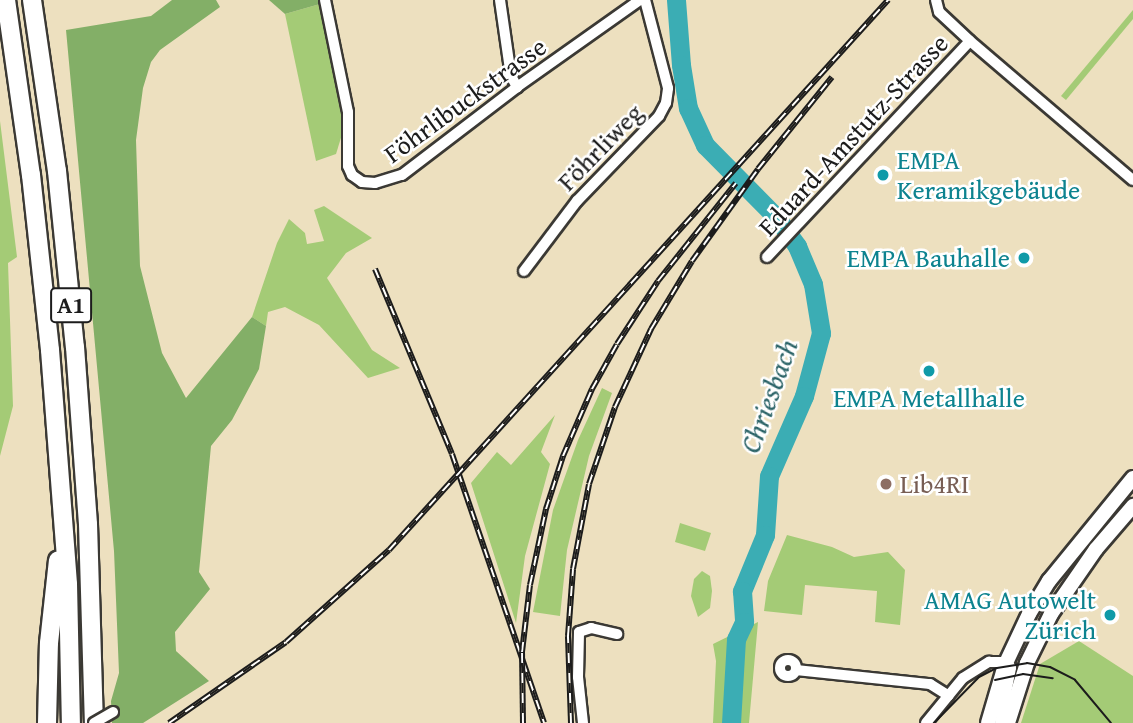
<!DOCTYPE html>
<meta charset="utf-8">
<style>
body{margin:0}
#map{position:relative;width:1133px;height:723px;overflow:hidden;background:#ede0bf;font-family:"Gentium Book Plus",serif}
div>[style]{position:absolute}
.green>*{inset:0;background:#a4cb76}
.forest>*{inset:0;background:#83af67}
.river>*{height:19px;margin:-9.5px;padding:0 9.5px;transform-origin:9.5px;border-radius:9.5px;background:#3badb4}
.roads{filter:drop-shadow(2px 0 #3b3934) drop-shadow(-2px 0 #3b3934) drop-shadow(0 2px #3b3934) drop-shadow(0 -2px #3b3934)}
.street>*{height:10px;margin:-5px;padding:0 5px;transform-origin:5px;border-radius:5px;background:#fff}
.street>.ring{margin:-5px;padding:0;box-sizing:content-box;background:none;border:10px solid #fff;border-radius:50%}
.secondary>*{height:14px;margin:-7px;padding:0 7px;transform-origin:7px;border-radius:7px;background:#fff}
.highway>*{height:18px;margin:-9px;padding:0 9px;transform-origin:9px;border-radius:9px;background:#fff}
.tram>*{height:2px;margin:-1px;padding:0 1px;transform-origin:1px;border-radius:1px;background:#1c1c1c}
.rail>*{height:6px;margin-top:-3px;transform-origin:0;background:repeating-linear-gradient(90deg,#fff 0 10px,#1c1c1c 0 20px);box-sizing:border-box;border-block:2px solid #1c1c1c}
.bridges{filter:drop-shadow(2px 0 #3b3934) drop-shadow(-2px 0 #3b3934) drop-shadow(0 2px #3b3934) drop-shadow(0 -2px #3b3934)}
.street-bridge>*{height:10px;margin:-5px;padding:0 5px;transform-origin:5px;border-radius:5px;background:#fff}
.dots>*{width:19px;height:19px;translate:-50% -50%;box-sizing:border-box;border:4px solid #fff;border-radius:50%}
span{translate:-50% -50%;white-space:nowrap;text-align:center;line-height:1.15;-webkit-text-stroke:5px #fff;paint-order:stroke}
.shield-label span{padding:2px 5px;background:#fff;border:2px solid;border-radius:5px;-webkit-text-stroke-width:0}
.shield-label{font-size:24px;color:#1c1c1c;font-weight:700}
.street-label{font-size:26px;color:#1c1c1c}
.culture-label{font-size:26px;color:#0d838f}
.left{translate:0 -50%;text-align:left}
.right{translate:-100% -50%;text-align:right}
.education-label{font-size:26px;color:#785e54}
.water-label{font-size:28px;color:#2c6468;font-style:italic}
</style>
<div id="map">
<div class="green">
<i style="clip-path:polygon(320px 4px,344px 128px,336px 154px,316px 161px,285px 14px)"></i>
<i style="clip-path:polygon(1133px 10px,1133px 19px,1066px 100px,1061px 96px)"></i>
<i style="clip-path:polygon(0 121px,17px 257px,8px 263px,13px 406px,0 456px)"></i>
<i style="clip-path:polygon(324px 206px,372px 238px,346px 253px,327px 278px,372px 350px,400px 368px,368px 378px,319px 325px,285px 307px,268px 312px,266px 326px,252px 317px,277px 243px,289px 219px,305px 233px,307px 244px,324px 241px,314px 210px)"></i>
<i style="clip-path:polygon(602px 388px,612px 393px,589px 456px,567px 550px,560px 616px,533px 612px,553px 510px,578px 440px)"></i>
<i style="clip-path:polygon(555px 415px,541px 452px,550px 464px,525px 556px,516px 623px,471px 483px,497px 452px,511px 465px)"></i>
<i style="clip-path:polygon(680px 523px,711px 533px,705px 551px,675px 542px)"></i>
<i style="clip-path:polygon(787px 535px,832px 547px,854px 557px,888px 552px,905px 570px,900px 625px,875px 622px,877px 591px,805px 585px,802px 615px,764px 611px,768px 581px)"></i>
<i style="clip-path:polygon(702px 571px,710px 576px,712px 591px,710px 608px,698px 617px,691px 596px,694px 579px)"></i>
<i style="clip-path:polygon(758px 622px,749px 723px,713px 723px,716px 661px,713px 644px)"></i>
<i style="clip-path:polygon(1079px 641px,1133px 676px,1133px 723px,1021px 723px,1040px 664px)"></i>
</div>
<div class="forest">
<i style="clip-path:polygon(172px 0,216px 0,220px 7px,160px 50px,151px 62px,143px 88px,136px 140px,140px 266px,162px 353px,186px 398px,252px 317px,266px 326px,259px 369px,232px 420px,211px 446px,199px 572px,210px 589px,175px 632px,176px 651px,209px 681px,143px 723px,112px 723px,111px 701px,119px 673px,114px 551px,66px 30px,151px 16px)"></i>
<i style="clip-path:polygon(269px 0,319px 0,320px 4px,285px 14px)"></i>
</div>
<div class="river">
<i style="left:676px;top:0;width:65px;rotate:85.6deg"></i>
<i style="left:681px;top:65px;width:44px;rotate:80.8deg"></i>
<i style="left:688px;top:108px;width:41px;rotate:65.3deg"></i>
<i style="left:705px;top:145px;width:101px;rotate:45.4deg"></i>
<i style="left:776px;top:217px;width:36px;rotate:54deg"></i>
<i style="left:797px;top:246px;width:41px;rotate:67.2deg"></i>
<i style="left:813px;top:284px;width:50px;rotate:80.7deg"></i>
<i style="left:821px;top:333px;width:65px;rotate:105.1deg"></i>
<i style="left:804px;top:396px;width:87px;rotate:113.6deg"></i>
<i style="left:769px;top:476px;width:59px;rotate:93.9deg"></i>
<i style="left:765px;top:535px;width:61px;rotate:112.3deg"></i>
<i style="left:742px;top:591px;width:31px;rotate:86deg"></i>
<i style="left:744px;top:622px;width:19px;rotate:115deg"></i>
<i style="left:736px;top:639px;width:84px;rotate:93.4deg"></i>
</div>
<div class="roads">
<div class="street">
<i style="left:325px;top:0;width:114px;rotate:78.4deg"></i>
<i style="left:348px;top:112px;width:54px;rotate:90deg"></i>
<i style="left:348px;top:166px;width:10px;rotate:66deg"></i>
<i style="left:352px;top:175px;width:12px;rotate:35deg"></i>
<i style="left:362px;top:182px;width:13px;rotate:4deg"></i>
<i style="left:375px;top:183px;width:28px;rotate:-17deg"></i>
<i style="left:402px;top:175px;width:145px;rotate:-37.4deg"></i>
<i style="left:517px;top:87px;width:151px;rotate:-35.3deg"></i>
<i style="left:500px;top:0;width:77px;rotate:81.8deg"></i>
<i style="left:511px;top:76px;width:13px;rotate:61deg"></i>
<i style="left:936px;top:0;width:12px;rotate:76deg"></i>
<i style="left:939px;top:12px;width:42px;rotate:43.1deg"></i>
<i style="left:970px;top:41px;width:214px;rotate:40.5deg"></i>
<i style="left:767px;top:257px;width:296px;rotate:-46.8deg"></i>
<i style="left:524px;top:271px;width:88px;rotate:-52.9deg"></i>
<i style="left:577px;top:201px;width:118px;rotate:-46deg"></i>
<i style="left:659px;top:116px;width:15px;rotate:-62deg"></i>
<i style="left:666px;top:103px;width:15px;rotate:-82deg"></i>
<i style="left:668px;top:88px;width:91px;rotate:-104.6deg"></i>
<i class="ring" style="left:780px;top:660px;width:6px;height:6px"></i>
<i style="left:796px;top:670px;width:135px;rotate:6deg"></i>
<i style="left:930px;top:684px;width:22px;rotate:32deg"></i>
<i style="left:583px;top:723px;width:46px;rotate:-96.2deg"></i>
<i style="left:578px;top:677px;width:45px;rotate:-88.7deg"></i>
<i style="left:579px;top:632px;width:13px;rotate:-18deg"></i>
<i style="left:591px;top:628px;width:27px;rotate:13deg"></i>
<i style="left:926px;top:723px;width:58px;rotate:-50.6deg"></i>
<i style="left:963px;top:678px;width:31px;rotate:-32deg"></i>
<i style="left:989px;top:662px;width:18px"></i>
<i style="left:1007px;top:662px;width:7px;rotate:56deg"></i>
<i style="left:1011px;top:668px;width:56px;rotate:101.3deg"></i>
</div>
<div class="secondary">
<i style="left:988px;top:723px;width:60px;rotate:-73.7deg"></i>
<i style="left:1005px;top:665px;width:56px;rotate:-64.8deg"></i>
<i style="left:1029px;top:614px;width:39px;rotate:-59deg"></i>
<i style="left:1049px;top:581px;width:133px;rotate:-50.8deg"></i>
<i style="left:1008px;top:723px;width:63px;rotate:-72.4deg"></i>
<i style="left:1027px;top:663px;width:55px;rotate:-63.9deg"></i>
<i style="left:1051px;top:614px;width:79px;rotate:-55.3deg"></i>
<i style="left:1096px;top:549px;width:57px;rotate:-49.3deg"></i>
</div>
<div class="highway">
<i style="left:6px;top:0;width:177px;rotate:81.9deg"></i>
<i style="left:31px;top:175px;width:176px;rotate:83.8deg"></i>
<i style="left:50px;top:350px;width:235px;rotate:85.6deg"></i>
<i style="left:68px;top:584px;width:139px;rotate:88.8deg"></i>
<i style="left:32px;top:0;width:173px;rotate:81.7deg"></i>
<i style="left:57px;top:171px;width:177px;rotate:84.2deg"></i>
<i style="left:75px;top:347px;width:177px;rotate:85.8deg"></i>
<i style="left:88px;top:524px;width:199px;rotate:88.3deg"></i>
<i style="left:47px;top:723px;width:80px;rotate:-88.6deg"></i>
<i style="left:49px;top:643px;width:83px;rotate:-83.8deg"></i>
</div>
</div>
<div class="tram">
<i style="left:995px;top:680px;width:29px;rotate:-12deg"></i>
<i style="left:1023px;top:674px;width:30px;rotate:8deg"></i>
<i style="left:934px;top:723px;width:64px;rotate:-45.6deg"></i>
<i style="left:979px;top:677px;width:20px;rotate:-27deg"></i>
<i style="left:997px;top:668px;width:30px;rotate:-9deg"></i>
<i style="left:1027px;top:663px;width:23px;rotate:10deg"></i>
<i style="left:1050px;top:667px;width:28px;rotate:27deg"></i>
<i style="left:1075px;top:680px;width:56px;rotate:50.1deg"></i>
</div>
<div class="rail">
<i style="left:375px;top:269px;width:200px;rotate:67.4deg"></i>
<i style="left:452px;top:454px;width:284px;rotate:71.1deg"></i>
<i style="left:169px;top:723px;width:142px;rotate:-34.7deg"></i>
<i style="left:286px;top:642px;width:138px;rotate:-41.8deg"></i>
<i style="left:389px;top:550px;width:743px;rotate:-47.78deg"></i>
<i style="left:523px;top:723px;width:71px;rotate:-90.8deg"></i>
<i style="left:522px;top:652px;width:67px;rotate:-83.2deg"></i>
<i style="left:530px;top:585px;width:78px;rotate:-78.1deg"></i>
<i style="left:546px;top:509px;width:56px;rotate:-72.2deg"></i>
<i style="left:563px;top:456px;width:73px;rotate:-66.6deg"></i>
<i style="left:592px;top:389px;width:51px;rotate:-60.9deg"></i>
<i style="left:617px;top:344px;width:75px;rotate:-56.9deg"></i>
<i style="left:658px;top:281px;width:125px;rotate:-51.5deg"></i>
<i style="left:571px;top:723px;width:87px;rotate:-92deg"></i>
<i style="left:568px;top:636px;width:67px;rotate:-85.7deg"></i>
<i style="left:573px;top:569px;width:86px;rotate:-79.3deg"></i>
<i style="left:589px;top:484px;width:81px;rotate:-71.3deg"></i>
<i style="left:615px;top:407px;width:86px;rotate:-65.2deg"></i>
<i style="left:651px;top:329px;width:79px;rotate:-58.9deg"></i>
<i style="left:692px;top:261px;width:113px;rotate:-54.3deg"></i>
<i style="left:758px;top:169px;width:118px;rotate:-51.2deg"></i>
</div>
<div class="bridges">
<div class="street-bridge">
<i style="left:94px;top:723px;width:22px;rotate:-30deg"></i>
</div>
</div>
<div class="dots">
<i style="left:883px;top:175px;background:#0f9aa8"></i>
<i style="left:1024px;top:258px;background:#0f9aa8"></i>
<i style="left:929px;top:371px;background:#0f9aa8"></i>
<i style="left:886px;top:484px;background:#8d6e63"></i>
<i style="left:1110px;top:615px;background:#0f9aa8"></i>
</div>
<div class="shield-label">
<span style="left:71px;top:305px">A1</span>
</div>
<div class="street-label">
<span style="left:465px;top:100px;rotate:-36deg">Föhrlibuckstrasse</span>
<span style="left:853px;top:135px;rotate:-47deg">Eduard-Amstutz-Strasse</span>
<span style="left:600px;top:147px;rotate:-46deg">Föhrliweg</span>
</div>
<div class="culture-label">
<span class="left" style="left:897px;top:175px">EMPA<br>Keramikgebäude</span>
<span class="right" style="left:1010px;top:258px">EMPA Bauhalle</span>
<span style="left:929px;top:398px">EMPA Metallhalle</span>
<span class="right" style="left:1096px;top:615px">AMAG Autowelt<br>Zürich</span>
</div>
<div class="education-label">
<span class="left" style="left:900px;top:484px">Lib4RI</span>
</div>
<div class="water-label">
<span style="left:769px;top:396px;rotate:-70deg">Chriesbach</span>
</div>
</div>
